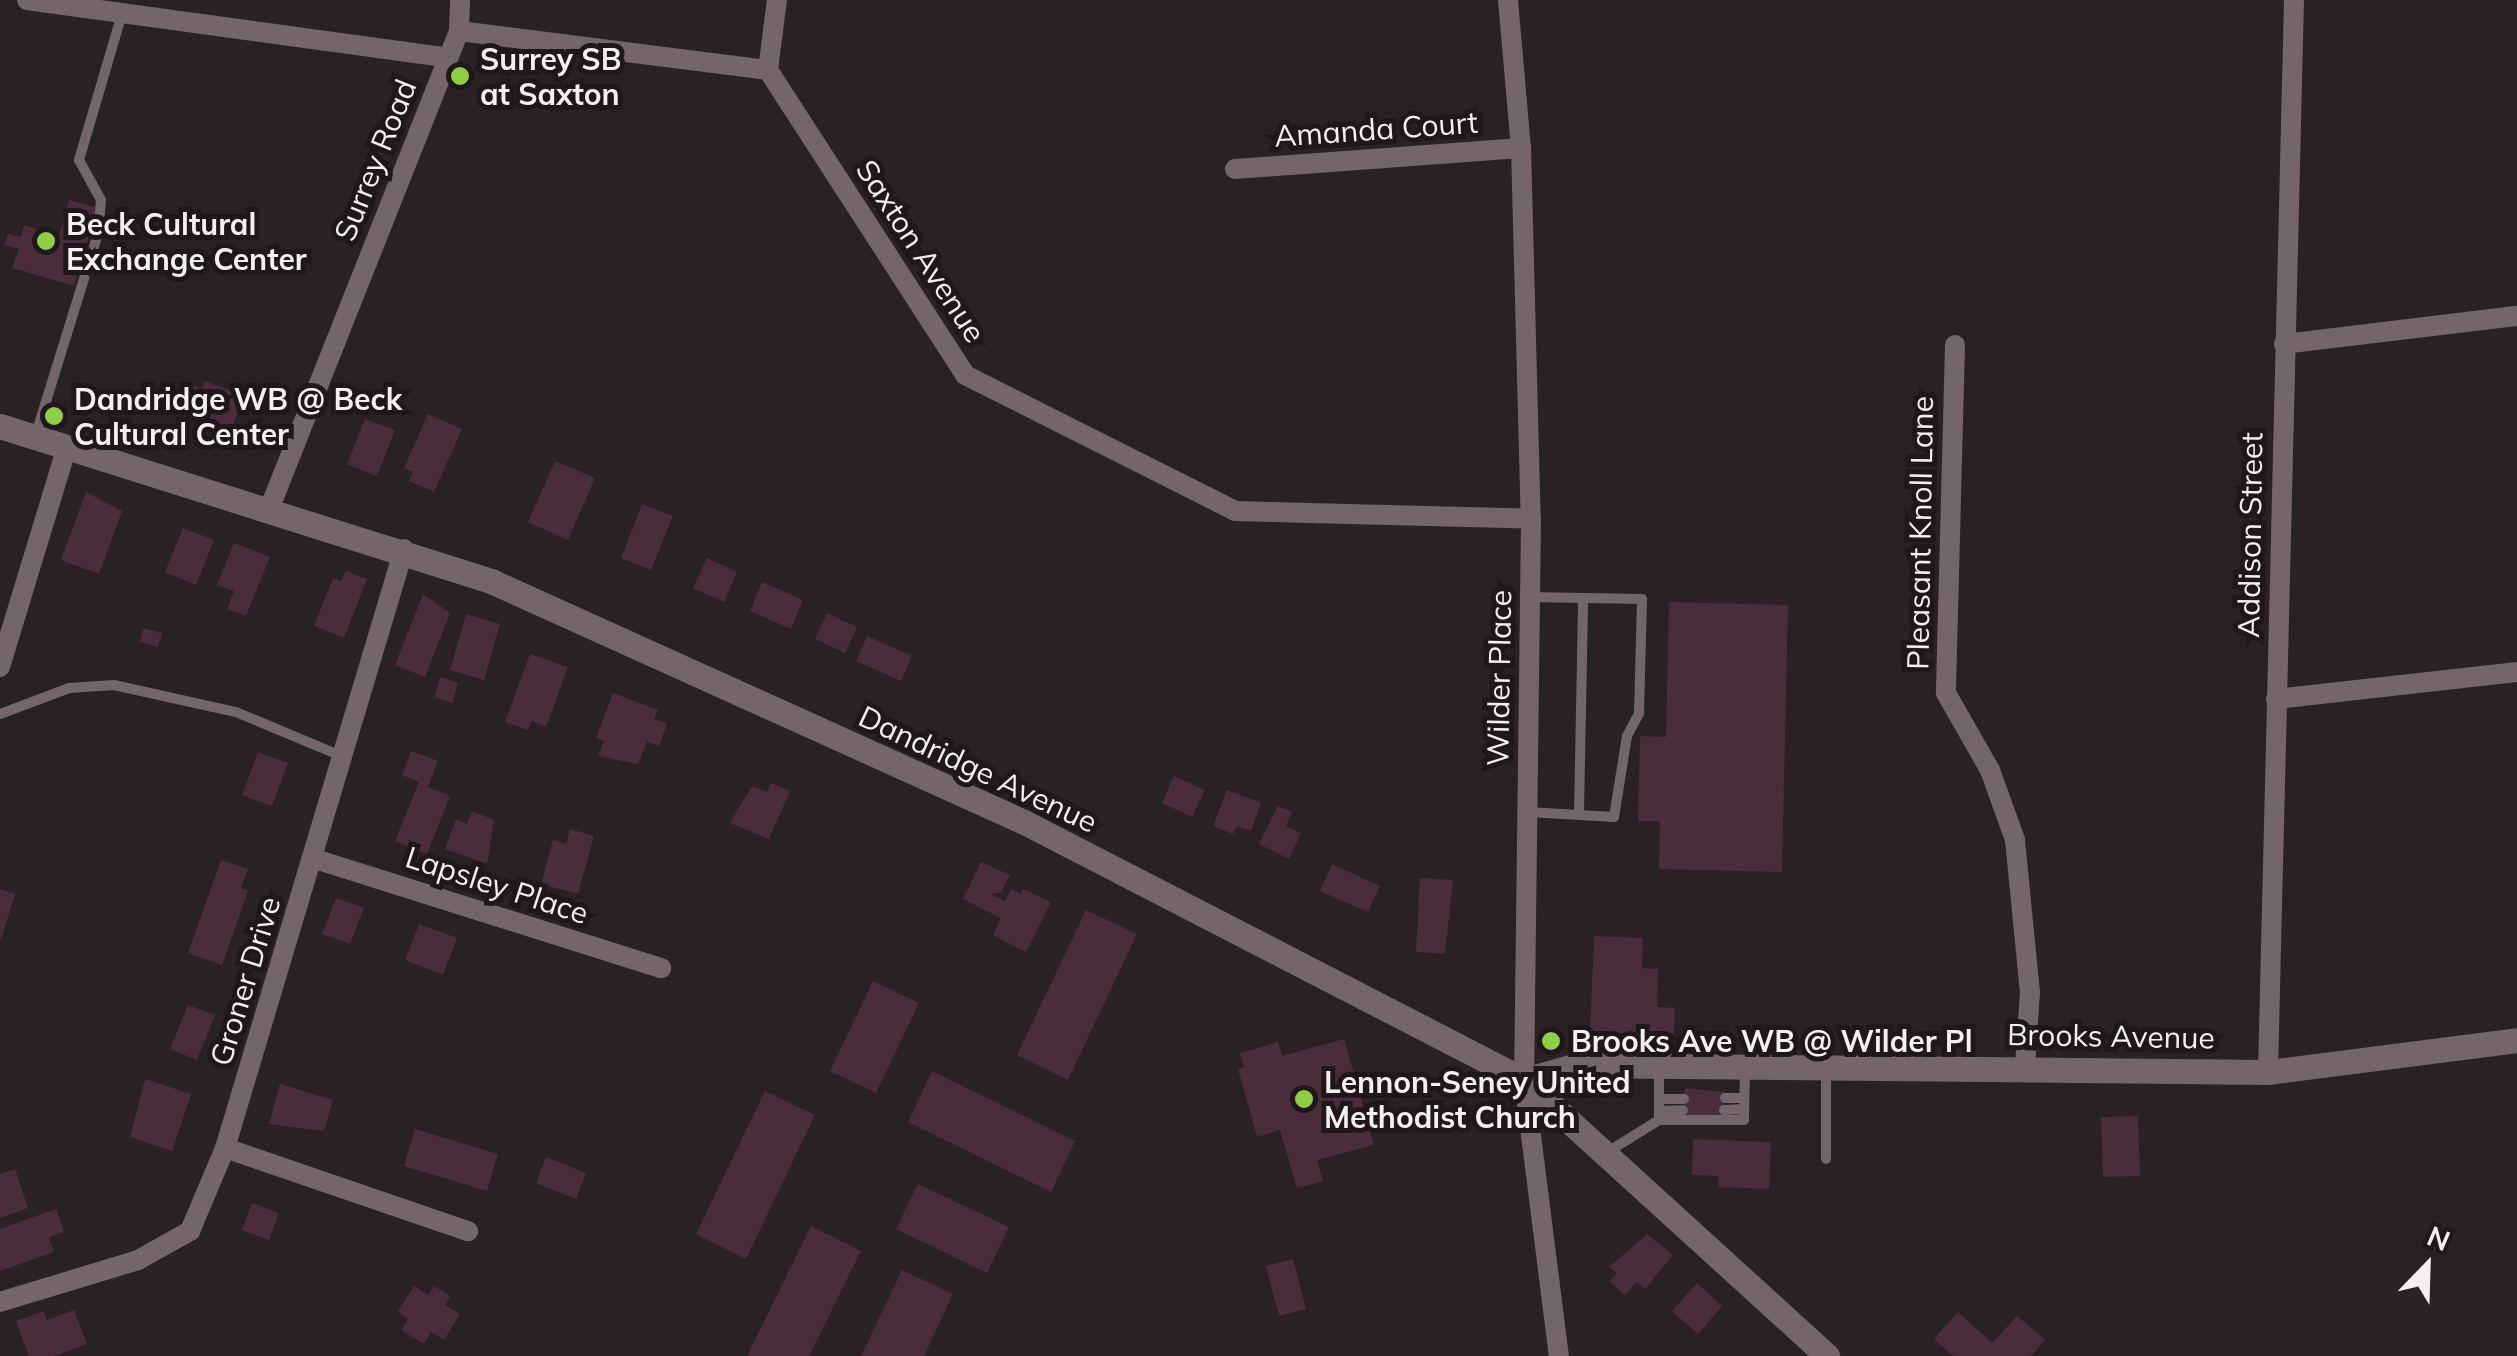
<!DOCTYPE html>
<style>
body{margin:0}
#map{position:relative;width:2517px;height:1356px;overflow:hidden;background:#292124;font-family:Mulish,sans-serif}
div>[style]{position:absolute}
.building>*{inset:0;background:#4b2c3b}
.service>*{height:10px;margin:-5px;padding:0 5px;transform-origin:5px;border-radius:5px;background:#74646b}
.minor>*{height:20px;margin:-10px;padding:0 10px;transform-origin:10px;border-radius:10px;background:#74646b}
.tertiary>*{height:25px;margin:-12.5px;padding:0 12.5px;transform-origin:12.5px;border-radius:12.5px;background:#74646b}
.dots>*{width:28px;height:28px;translate:-50% -50%;box-sizing:border-box;border:5px solid #20171b;border-radius:50%}
span{translate:-50% -50%;white-space:nowrap;text-align:center;line-height:1.15;-webkit-text-stroke:10px #20171b;paint-order:stroke}
.poi-label{font-size:30px;color:#f5eff1;font-weight:700}
.left{translate:0 -50%;text-align:left}
.street-label{font-size:30px;color:#f5eff1}
.north{position:absolute;left:2377px;top:1216px;width:100px;height:100px;-webkit-text-stroke:8px #20171b;paint-order:stroke;rotate:23deg;font-size:28px;font-weight:700;line-height:40px;text-align:center;color:#f5eff1}
.north::after{content:'';display:block;margin:auto;width:35px;height:45px;background:#f5eff1;clip-path:polygon(50% 0,100% 100%,50% 72%,0 100%)}
</style>
<div id="map">
<div class="building">
<i style="clip-path:polygon(69px 200px,97px 208px,74px 286px,12px 268px,19px 249px,4px 245px,8px 234px,21px 237px,24px 225px,59px 236px)"></i>
<i style="clip-path:polygon(205px 381px,244px 396px,231px 431px,176px 408px,185px 383px,202px 389px)"></i>
<i style="clip-path:polygon(428px 414px,462px 429px,434px 492px,409px 481px,413px 472px,404px 468px)"></i>
<i style="clip-path:polygon(365px 419px,395px 430px,377px 476px,347px 464px)"></i>
<i style="clip-path:polygon(555px 461px,595px 478px,568px 540px,528px 522px)"></i>
<i style="clip-path:polygon(86px 492px,122px 511px,99px 574px,61px 560px)"></i>
<i style="clip-path:polygon(642px 504px,673px 516px,651px 570px,621px 558px)"></i>
<i style="clip-path:polygon(183px 528px,214px 540px,196px 585px,165px 572px)"></i>
<i style="clip-path:polygon(234px 543px,270px 557px,246px 616px,227px 609px,234px 591px,217px 585px)"></i>
<i style="clip-path:polygon(707px 558px,737px 572px,724px 602px,693px 588px)"></i>
<i style="clip-path:polygon(346px 571px,367px 579px,344px 638px,314px 626px,333px 578px,341px 581px)"></i>
<i style="clip-path:polygon(762px 582px,803px 600px,791px 629px,750px 611px)"></i>
<i style="clip-path:polygon(423px 594px,450px 613px,425px 677px,395px 665px)"></i>
<i style="clip-path:polygon(1669px 602px,1788px 605px,1782px 872px,1659px 869px,1660px 821px,1638px 821px,1640px 736px,1666px 737px)"></i>
<i style="clip-path:polygon(827px 613px,857px 627px,845px 653px,815px 639px)"></i>
<i style="clip-path:polygon(466px 614px,500px 624px,484px 680px,450px 670px)"></i>
<i style="clip-path:polygon(143px 628px,162px 633px,158px 647px,140px 642px)"></i>
<i style="clip-path:polygon(867px 636px,912px 656px,901px 681px,856px 661px)"></i>
<i style="clip-path:polygon(530px 654px,568px 667px,546px 727px,532px 721px,528px 730px,505px 722px)"></i>
<i style="clip-path:polygon(441px 677px,458px 683px,452px 703px,434px 697px)"></i>
<i style="clip-path:polygon(613px 693px,658px 710px,654px 719px,667px 724px,659px 746px,647px 742px,638px 764px,598px 756px,604px 741px,596px 738px)"></i>
<i style="clip-path:polygon(411px 751px,438px 761px,428px 787px,450px 796px,427px 854px,395px 841px,419px 782px,402px 775px)"></i>
<i style="clip-path:polygon(258px 752px,288px 763px,272px 806px,242px 795px)"></i>
<i style="clip-path:polygon(1174px 776px,1205px 790px,1192px 817px,1162px 803px)"></i>
<i style="clip-path:polygon(771px 783px,790px 791px,769px 839px,730px 823px,752px 786px,767px 792px)"></i>
<i style="clip-path:polygon(1227px 790px,1261px 803px,1251px 831px,1237px 826px,1233px 834px,1213px 826px)"></i>
<i style="clip-path:polygon(1278px 806px,1292px 812px,1286px 826px,1301px 833px,1289px 859px,1259px 844px)"></i>
<i style="clip-path:polygon(472px 811px,494px 820px,487px 864px,445px 849px,456px 819px,467px 824px)"></i>
<i style="clip-path:polygon(570px 829px,594px 836px,578px 894px,541px 884px,553px 840px,566px 844px)"></i>
<i style="clip-path:polygon(221px 860px,248px 869px,241px 888px,248px 891px,222px 965px,188px 953px)"></i>
<i style="clip-path:polygon(981px 862px,1010px 875px,1001px 893px,990px 894px,1005px 901px,1011px 889px,1021px 894px,1023px 889px,1051px 902px,1026px 952px,993px 935px,1001px 918px,963px 899px)"></i>
<i style="clip-path:polygon(1332px 864px,1380px 886px,1368px 912px,1320px 891px)"></i>
<i style="clip-path:polygon(1420px 878px,1453px 880px,1445px 954px,1416px 952px)"></i>
<i style="clip-path:polygon(0 889px,15px 894px,1px 940px,0 940px)"></i>
<i style="clip-path:polygon(336px 898px,364px 908px,350px 944px,322px 934px)"></i>
<i style="clip-path:polygon(1086px 910px,1137px 934px,1068px 1080px,1017px 1055px)"></i>
<i style="clip-path:polygon(419px 924px,457px 938px,443px 975px,405px 960px)"></i>
<i style="clip-path:polygon(1594px 936px,1643px 938px,1642px 968px,1658px 969px,1657px 1007px,1675px 1008px,1674px 1035px,1590px 1032px)"></i>
<i style="clip-path:polygon(873px 981px,919px 1003px,876px 1093px,830px 1071px)"></i>
<i style="clip-path:polygon(188px 1005px,215px 1015px,197px 1060px,170px 1049px)"></i>
<i style="clip-path:polygon(1344px 1039px,1374px 1145px,1317px 1160px,1323px 1181px,1297px 1188px,1280px 1130px,1257px 1137px,1238px 1069px,1244px 1067px,1240px 1053px,1278px 1042px,1282px 1056px)"></i>
<i style="clip-path:polygon(932px 1071px,1075px 1141px,1051px 1192px,908px 1122px)"></i>
<i style="clip-path:polygon(145px 1079px,191px 1094px,172px 1151px,130px 1137px)"></i>
<i style="clip-path:polygon(280px 1084px,333px 1100px,324px 1131px,269px 1124px)"></i>
<i style="clip-path:polygon(1685px 1088px,1725px 1092px,1723px 1119px,1683px 1115px)"></i>
<i style="clip-path:polygon(765px 1091px,815px 1115px,746px 1259px,696px 1234px)"></i>
<i style="clip-path:polygon(2138px 1116px,2140px 1176px,2103px 1177px,2101px 1117px)"></i>
<i style="clip-path:polygon(415px 1129px,498px 1154px,487px 1191px,404px 1166px)"></i>
<i style="clip-path:polygon(1693px 1139px,1771px 1142px,1769px 1189px,1718px 1187px,1719px 1176px,1692px 1175px)"></i>
<i style="clip-path:polygon(546px 1157px,586px 1173px,576px 1199px,536px 1183px)"></i>
<i style="clip-path:polygon(15px 1169px,28px 1208px,0 1218px,0 1174px)"></i>
<i style="clip-path:polygon(918px 1184px,1009px 1227px,987px 1273px,896px 1229px)"></i>
<i style="clip-path:polygon(252px 1203px,279px 1213px,269px 1240px,242px 1230px)"></i>
<i style="clip-path:polygon(56px 1209px,64px 1232px,49px 1238px,54px 1252px,0 1271px,0 1229px)"></i>
<i style="clip-path:polygon(811px 1226px,861px 1251px,809px 1356px,747px 1356px)"></i>
<i style="clip-path:polygon(1647px 1234px,1673px 1255px,1645px 1289px,1637px 1282px,1625px 1295px,1609px 1281px,1617px 1273px,1609px 1267px)"></i>
<i style="clip-path:polygon(1293px 1259px,1306px 1309px,1279px 1316px,1266px 1266px)"></i>
<i style="clip-path:polygon(902px 1270px,953px 1294px,924px 1356px,861px 1356px)"></i>
<i style="clip-path:polygon(1697px 1283px,1722px 1306px,1698px 1334px,1672px 1311px)"></i>
<i style="clip-path:polygon(414px 1286px,428px 1295px,434px 1286px,450px 1296px,445px 1305px,460px 1314px,444px 1340px,431px 1332px,424px 1344px,401px 1330px,408px 1319px,398px 1312px)"></i>
<i style="clip-path:polygon(74px 1310px,87px 1344px,55px 1356px,29px 1356px,16px 1321px,43px 1311px,47px 1320px)"></i>
<i style="clip-path:polygon(1958px 1312px,1992px 1343px,2017px 1316px,2045px 1340px,2031px 1356px,1953px 1356px,1934px 1339px)"></i>
</div>
<div class="service">
<i style="left:35px;top:437px;width:213px;rotate:-72.8deg"></i>
<i style="left:98px;top:234px;width:34px;rotate:-85deg"></i>
<i style="left:101px;top:200px;width:46px;rotate:-118.8deg"></i>
<i style="left:79px;top:160px;width:152px;rotate:-73.6deg"></i>
<i style="left:0;top:714px;width:74px;rotate:-20.6deg"></i>
<i style="left:69px;top:688px;width:45px;rotate:-3.8deg"></i>
<i style="left:114px;top:685px;width:125px;rotate:12.5deg"></i>
<i style="left:236px;top:712px;width:114px;rotate:22.7deg"></i>
<i style="left:1528px;top:812px;width:86px;rotate:3.3deg"></i>
<i style="left:1614px;top:817px;width:82px;rotate:-80.9deg"></i>
<i style="left:1627px;top:736px;width:26px;rotate:-62deg"></i>
<i style="left:1639px;top:713px;width:114px;rotate:-88.5deg"></i>
<i style="left:1642px;top:599px;width:112px;rotate:-179deg"></i>
<i style="left:1579px;top:814px;width:216px;rotate:-88.9deg"></i>
<i style="left:1725px;top:1098px;width:19px"></i>
<i style="left:1659px;top:1099px;width:25px"></i>
<i style="left:1724px;top:1110px;width:20px;rotate:-3deg"></i>
<i style="left:1659px;top:1111px;width:24px;rotate:-2deg"></i>
<i style="left:1659px;top:1120px;width:85px"></i>
<i style="left:1744px;top:1120px;width:54px;rotate:-88.9deg"></i>
<i style="left:1606px;top:1153px;width:62px;rotate:-31.9deg"></i>
<i style="left:1659px;top:1120px;width:55px;rotate:-90deg"></i>
<i style="left:1826px;top:1159px;width:92px;rotate:-90deg"></i>
</div>
<div class="minor">
<i style="left:27px;top:0;width:425px;rotate:7.8deg"></i>
<i style="left:1508px;top:0;width:149px;rotate:85deg"></i>
<i style="left:1521px;top:148px;width:371px;rotate:88.5deg"></i>
<i style="left:1531px;top:519px;width:561px;rotate:90.71deg"></i>
<i style="left:1524px;top:1080px;width:278px;rotate:82.8deg"></i>
<i style="left:459px;top:31px;width:311px;rotate:7.2deg"></i>
<i style="left:768px;top:70px;width:363px;rotate:57.1deg"></i>
<i style="left:965px;top:375px;width:302px;rotate:26.7deg"></i>
<i style="left:1235px;top:511px;width:296px;rotate:1.5deg"></i>
<i style="left:768px;top:70px;width:71px;rotate:-82.7deg"></i>
<i style="left:1235px;top:169px;width:287px;rotate:-4.2deg"></i>
<i style="left:2284px;top:344px;width:235px;rotate:-6.9deg"></i>
<i style="left:1955px;top:345px;width:348px;rotate:91.5deg"></i>
<i style="left:1946px;top:693px;width:89px;rotate:60.3deg"></i>
<i style="left:1990px;top:770px;width:74px;rotate:70.3deg"></i>
<i style="left:2015px;top:840px;width:153px;rotate:84.4deg"></i>
<i style="left:2030px;top:992px;width:74px;rotate:93.9deg"></i>
<i style="left:270px;top:507px;width:512px;rotate:-68.34deg"></i>
<i style="left:459px;top:31px;width:31px;rotate:-88deg"></i>
<i style="left:0;top:667px;width:230px;rotate:-73.1deg"></i>
<i style="left:2276px;top:699px;width:243px;rotate:-6.4deg"></i>
<i style="left:315px;top:859px;width:363px;rotate:17.5deg"></i>
<i style="left:2268px;top:1072px;width:1072px;rotate:-88.61deg"></i>
<i style="left:225px;top:1148px;width:257px;rotate:18.9deg"></i>
<i style="left:0;top:1302px;width:144px;rotate:-16.9deg"></i>
<i style="left:138px;top:1260px;width:60px;rotate:-29.1deg"></i>
<i style="left:190px;top:1231px;width:90px;rotate:-67.1deg"></i>
<i style="left:225px;top:1148px;width:625px;rotate:-73.36deg"></i>
</div>
<div class="tertiary">
<i style="left:0;top:426px;width:515px;rotate:17.52deg"></i>
<i style="left:491px;top:581px;width:585px;rotate:24.33deg"></i>
<i style="left:1024px;top:822px;width:563px;rotate:27.29deg"></i>
<i style="left:1524px;top:1080px;width:410px;rotate:42.3deg"></i>
<i style="left:1524px;top:1080px;width:55px;rotate:-15.8deg"></i>
<i style="left:1577px;top:1065px;width:691px;rotate:0.58deg"></i>
<i style="left:2268px;top:1072px;width:251px;rotate:-7.3deg"></i>
</div>
<div class="dots">
<i style="left:460px;top:76px;background:#8fcd42"></i>
<i style="left:46px;top:241px;background:#8fcd42"></i>
<i style="left:54px;top:416px;background:#8fcd42"></i>
<i style="left:1551px;top:1041px;background:#8fcd42"></i>
<i style="left:1304px;top:1099px;background:#8fcd42"></i>
</div>
<div class="poi-label">
<span class="left" style="left:480px;top:76px">Surrey SB<br>at Saxton</span>
<span class="left" style="left:66px;top:241px">Beck Cultural<br>Exchange Center</span>
<span class="left" style="left:74px;top:416px">Dandridge WB @ Beck<br>Cultural Center</span>
<span class="left" style="left:1571px;top:1041px">Brooks Ave WB @ Wilder Pl</span>
<span class="left" style="left:1324px;top:1099px">Lennon-Seney United<br>Methodist Church</span>
</div>
<div class="street-label">
<span style="left:1376px;top:129px;rotate:-4deg">Amanda Court</span>
<span style="left:375px;top:160px;rotate:-68deg">Surrey Road</span>
<span style="left:921px;top:251px;rotate:57deg">Saxton Avenue</span>
<span style="left:1920px;top:533px;rotate:-89deg">Pleasant Knoll Lane</span>
<span style="left:2250px;top:535px;rotate:-89deg">Addison Street</span>
<span style="left:1499px;top:678px;rotate:-89deg">Wilder Place</span>
<span style="left:978px;top:769px;rotate:25deg">Dandridge Avenue</span>
<span style="left:497px;top:885px;rotate:18deg">Lapsley Place</span>
<span style="left:245px;top:981px;rotate:-73deg">Groner Drive</span>
<span style="left:2111px;top:1036px;rotate:1deg">Brooks Avenue</span>
</div>
<div class="north">N</div>
</div>
